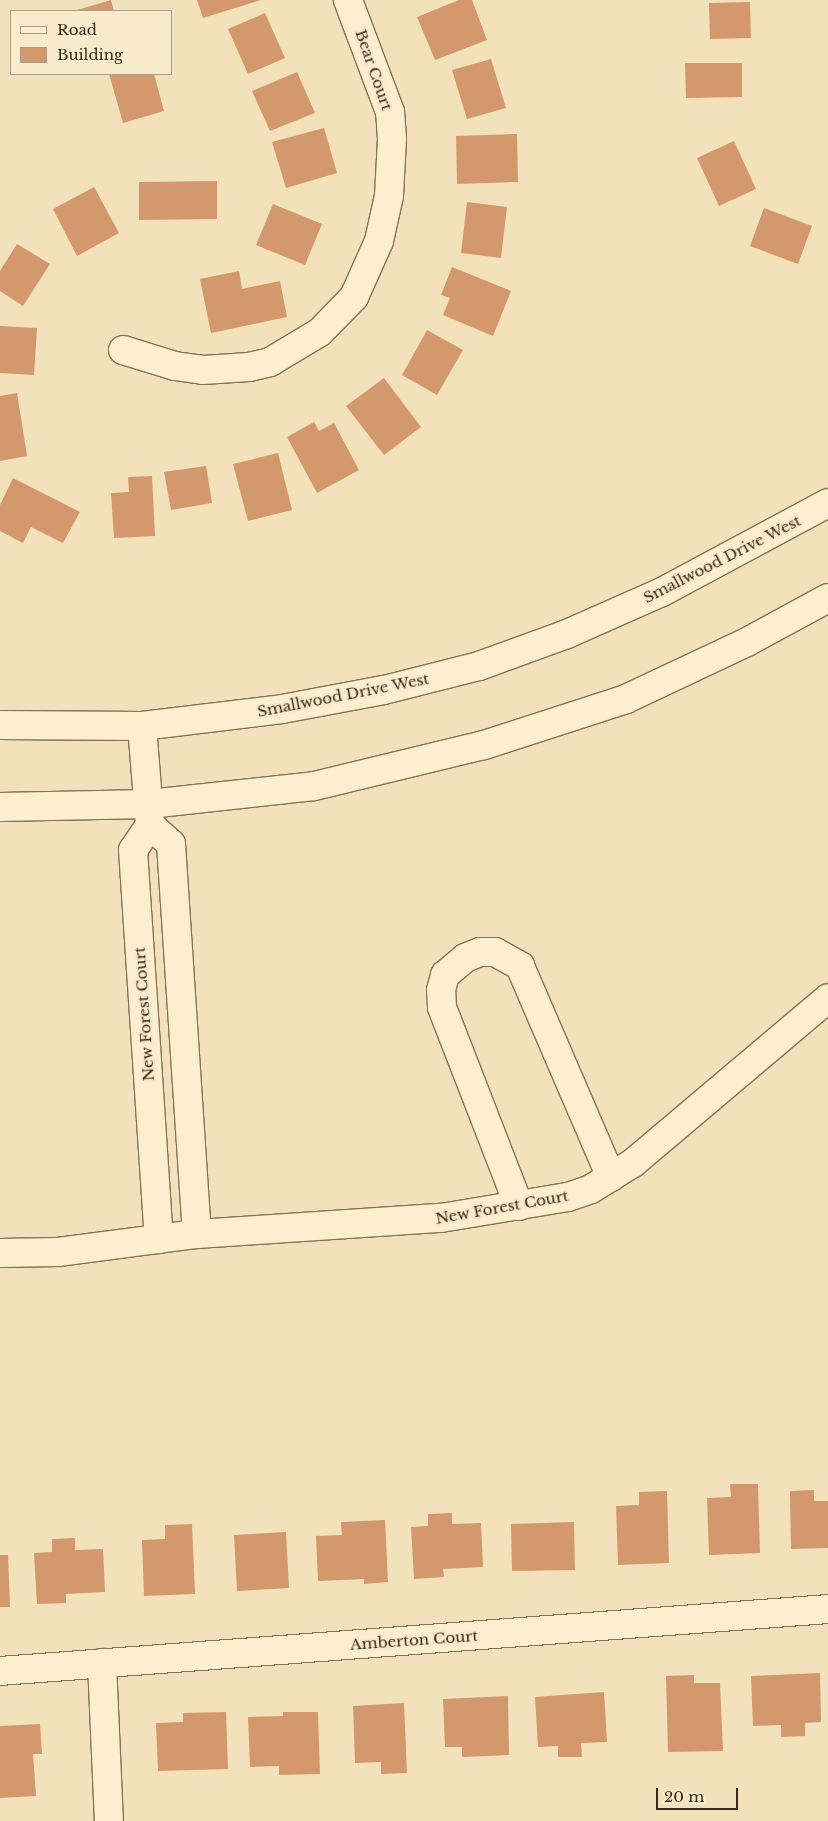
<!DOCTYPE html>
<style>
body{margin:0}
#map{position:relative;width:828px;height:1821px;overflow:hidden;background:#f2e1bb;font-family:"Libre Baskerville",serif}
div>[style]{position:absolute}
.building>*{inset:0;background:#d4986d}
.roads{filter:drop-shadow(1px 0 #8a7154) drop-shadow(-1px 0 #8a7154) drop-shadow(0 1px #8a7154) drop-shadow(0 -1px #8a7154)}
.minor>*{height:28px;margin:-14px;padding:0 14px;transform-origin:14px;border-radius:14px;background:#fceecf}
span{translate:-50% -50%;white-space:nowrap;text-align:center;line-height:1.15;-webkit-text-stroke:4.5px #f8ebcc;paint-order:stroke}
.street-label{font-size:15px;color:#38281a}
.legend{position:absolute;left:10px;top:10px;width:162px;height:65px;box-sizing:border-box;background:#f8ebcc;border:1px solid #ab9d85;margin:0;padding:6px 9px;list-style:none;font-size:15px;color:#38281a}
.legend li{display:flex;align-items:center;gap:10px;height:25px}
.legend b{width:25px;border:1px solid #ab9d85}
.scale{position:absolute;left:656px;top:1788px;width:82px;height:22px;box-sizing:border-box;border:2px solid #38281a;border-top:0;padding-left:6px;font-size:15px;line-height:18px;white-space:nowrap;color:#38281a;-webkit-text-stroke:4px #f8ebcc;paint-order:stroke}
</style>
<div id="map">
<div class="building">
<i style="clip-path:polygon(111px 0,114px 11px,74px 11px)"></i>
<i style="clip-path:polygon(197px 0,261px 0,203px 18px)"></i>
<i style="clip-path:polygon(459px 0,472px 0,487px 40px,435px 60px,417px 17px)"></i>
<i style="clip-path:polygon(750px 2px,751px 38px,710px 39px,709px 3px)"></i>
<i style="clip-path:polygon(265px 13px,285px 58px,248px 74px,228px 29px)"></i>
<i style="clip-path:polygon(491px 59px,506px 108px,467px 119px,452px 70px)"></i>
<i style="clip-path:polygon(685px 63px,742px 63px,742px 97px,686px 98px)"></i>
<i style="clip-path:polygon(297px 72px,315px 113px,270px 131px,252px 91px)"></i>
<i style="clip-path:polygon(109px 74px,154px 74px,164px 111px,123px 123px)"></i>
<i style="clip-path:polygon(324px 128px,337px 173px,286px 188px,272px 142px)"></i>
<i style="clip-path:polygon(517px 134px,518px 182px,457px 184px,456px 136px)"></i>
<i style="clip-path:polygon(734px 141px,756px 189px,719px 206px,697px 158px)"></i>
<i style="clip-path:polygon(217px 181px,217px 219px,139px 220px,139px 182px)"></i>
<i style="clip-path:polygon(94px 187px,119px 233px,77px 256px,53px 209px)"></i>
<i style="clip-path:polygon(467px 202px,507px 207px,501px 258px,461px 253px)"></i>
<i style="clip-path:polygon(273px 204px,322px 224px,305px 265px,256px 245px)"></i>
<i style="clip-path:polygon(764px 208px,812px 226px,798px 264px,750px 246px)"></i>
<i style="clip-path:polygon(17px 244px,50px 264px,23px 306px,0 291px,0 271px)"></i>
<i style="clip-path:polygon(452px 267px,511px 291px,493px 336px,443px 315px,450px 298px,441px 295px)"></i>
<i style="clip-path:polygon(239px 271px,242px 289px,280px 281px,287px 317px,211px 333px,200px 279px)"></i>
<i style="clip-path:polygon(0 326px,37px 328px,34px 375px,0 373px)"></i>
<i style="clip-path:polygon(427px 330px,463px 350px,437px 395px,402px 375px)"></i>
<i style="clip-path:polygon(384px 378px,421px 427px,384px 455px,346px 406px)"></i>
<i style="clip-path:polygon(17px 393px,27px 456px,0 461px,0 396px)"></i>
<i style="clip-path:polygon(314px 422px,319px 431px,334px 423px,359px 470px,317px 493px,287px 437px)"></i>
<i style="clip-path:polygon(278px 453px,292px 510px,248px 521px,233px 464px)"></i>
<i style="clip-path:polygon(206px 466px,212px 503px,171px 510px,164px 472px)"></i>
<i style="clip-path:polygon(152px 476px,155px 536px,114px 538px,111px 493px,129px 492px,128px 477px)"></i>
<i style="clip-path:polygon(13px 478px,80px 512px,63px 543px,31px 527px,23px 543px,0 531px,0 505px)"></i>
<i style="clip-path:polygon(730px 1484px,758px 1484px,760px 1553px,709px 1555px,707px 1498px,731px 1497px)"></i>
<i style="clip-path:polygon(814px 1490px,814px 1501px,828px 1501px,828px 1548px,791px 1549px,790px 1491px)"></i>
<i style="clip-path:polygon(667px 1491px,669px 1563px,618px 1565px,616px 1506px,639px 1505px,639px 1492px)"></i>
<i style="clip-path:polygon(452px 1513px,452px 1524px,481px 1523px,483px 1567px,443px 1569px,444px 1577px,414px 1579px,411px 1527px,428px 1526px,428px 1514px)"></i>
<i style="clip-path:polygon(385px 1520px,388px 1582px,364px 1584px,364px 1579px,318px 1581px,316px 1536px,342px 1535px,341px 1522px)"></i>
<i style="clip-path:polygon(574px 1522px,575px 1570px,512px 1571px,511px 1524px)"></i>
<i style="clip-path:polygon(192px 1524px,195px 1594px,144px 1596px,142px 1540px,165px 1539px,165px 1525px)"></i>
<i style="clip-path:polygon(286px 1532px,289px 1588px,237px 1591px,234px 1535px)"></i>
<i style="clip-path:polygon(75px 1538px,75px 1550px,103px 1549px,105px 1592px,66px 1594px,66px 1603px,37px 1604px,34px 1553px,52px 1552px,52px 1539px)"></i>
<i style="clip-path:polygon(0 1555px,8px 1555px,10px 1607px,0 1607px)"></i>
<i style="clip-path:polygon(820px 1673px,821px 1722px,805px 1723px,805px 1736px,781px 1737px,781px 1725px,753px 1726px,751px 1676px)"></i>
<i style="clip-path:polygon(694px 1675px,694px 1683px,720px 1683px,723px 1751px,668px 1752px,666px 1676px)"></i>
<i style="clip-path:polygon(604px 1692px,607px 1742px,581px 1743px,582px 1757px,558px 1757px,558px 1746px,538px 1747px,535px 1697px)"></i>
<i style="clip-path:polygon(508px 1696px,509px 1755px,462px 1757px,462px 1747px,445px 1747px,443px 1699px)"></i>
<i style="clip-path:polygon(404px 1703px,407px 1773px,381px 1774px,381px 1762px,355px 1763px,353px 1706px)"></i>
<i style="clip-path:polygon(226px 1712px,228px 1769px,158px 1771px,156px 1723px,183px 1722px,183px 1713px)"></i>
<i style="clip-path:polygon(283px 1712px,318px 1712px,320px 1774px,279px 1775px,279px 1766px,250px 1767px,248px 1717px,283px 1716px)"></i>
<i style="clip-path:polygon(40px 1724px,42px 1754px,33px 1754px,36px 1796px,0 1798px,0 1726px)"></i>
</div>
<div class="roads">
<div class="minor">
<i style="left:123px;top:350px;width:54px;rotate:17.1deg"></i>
<i style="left:175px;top:366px;width:28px;rotate:8deg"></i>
<i style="left:203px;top:370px;width:46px;rotate:-3.7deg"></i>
<i style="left:249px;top:367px;width:22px;rotate:-13deg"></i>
<i style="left:270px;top:362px;width:58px;rotate:-31deg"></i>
<i style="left:320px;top:332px;width:49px;rotate:-45.8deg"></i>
<i style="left:354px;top:297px;width:61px;rotate:-65.9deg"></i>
<i style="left:379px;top:241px;width:46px;rotate:-77.5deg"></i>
<i style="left:389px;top:196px;width:57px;rotate:-87deg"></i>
<i style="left:392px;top:139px;width:27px;rotate:-94deg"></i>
<i style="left:390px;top:112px;width:120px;rotate:-110.6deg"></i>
<i style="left:0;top:725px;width:142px;rotate:0.4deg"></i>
<i style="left:142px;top:726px;width:141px;rotate:-6.9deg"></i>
<i style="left:282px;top:709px;width:104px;rotate:-10.6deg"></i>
<i style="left:384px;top:690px;width:98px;rotate:-14.2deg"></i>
<i style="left:479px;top:666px;width:94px;rotate:-20deg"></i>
<i style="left:567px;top:634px;width:104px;rotate:-23.9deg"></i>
<i style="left:662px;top:592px;width:188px;rotate:-28.2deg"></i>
<i style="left:142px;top:726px;width:99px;rotate:85.4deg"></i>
<i style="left:150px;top:825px;width:30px;rotate:124deg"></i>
<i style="left:133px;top:850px;width:390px;rotate:86.2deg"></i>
<i style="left:0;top:807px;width:149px;rotate:-1.2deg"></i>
<i style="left:149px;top:804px;width:166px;rotate:-6.2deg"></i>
<i style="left:314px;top:786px;width:175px;rotate:-13.6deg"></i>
<i style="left:484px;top:745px;width:149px;rotate:-17.9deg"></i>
<i style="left:626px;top:699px;width:134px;rotate:-25.2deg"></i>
<i style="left:747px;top:642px;width:92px;rotate:-28.5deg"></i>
<i style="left:150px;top:825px;width:28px;rotate:42deg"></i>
<i style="left:171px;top:844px;width:391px;rotate:86.2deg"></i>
<i style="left:519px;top:1206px;width:213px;rotate:-111.2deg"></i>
<i style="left:442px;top:1007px;width:17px;rotate:-93deg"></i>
<i style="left:441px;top:990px;width:16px;rotate:-75deg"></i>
<i style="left:445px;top:975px;width:26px;rotate:-40deg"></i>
<i style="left:465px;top:958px;width:16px;rotate:-22deg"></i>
<i style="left:480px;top:952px;width:15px"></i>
<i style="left:495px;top:952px;width:29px;rotate:29deg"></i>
<i style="left:520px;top:966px;width:230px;rotate:66.7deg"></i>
<i style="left:0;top:1253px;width:58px;rotate:-1deg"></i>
<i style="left:58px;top:1252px;width:140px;rotate:-7.4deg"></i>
<i style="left:197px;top:1234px;width:245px;rotate:-3.8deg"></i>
<i style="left:441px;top:1218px;width:129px;rotate:-9.4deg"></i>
<i style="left:568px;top:1197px;width:24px;rotate:-19deg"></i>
<i style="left:591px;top:1189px;width:49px;rotate:-31.8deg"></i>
<i style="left:633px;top:1163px;width:255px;rotate:-40.2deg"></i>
<i style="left:102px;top:1663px;width:158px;rotate:87.5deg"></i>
<i style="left:0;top:1671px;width:830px;rotate:-4.28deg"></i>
</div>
</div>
<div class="street-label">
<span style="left:374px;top:70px;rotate:71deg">Bear Court</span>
<span style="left:722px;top:559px;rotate:-27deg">Smallwood Drive West</span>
<span style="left:343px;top:695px;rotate:-11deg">Smallwood Drive West</span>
<span style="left:144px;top:1014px;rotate:-94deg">New Forest Court</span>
<span style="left:502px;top:1207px;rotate:-10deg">New Forest Court</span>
<span style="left:414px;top:1640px;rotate:-4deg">Amberton Court</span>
</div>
<ul class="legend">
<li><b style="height:6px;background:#fceecf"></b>Road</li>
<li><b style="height:14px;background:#d4986d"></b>Building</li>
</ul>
<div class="scale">20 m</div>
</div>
